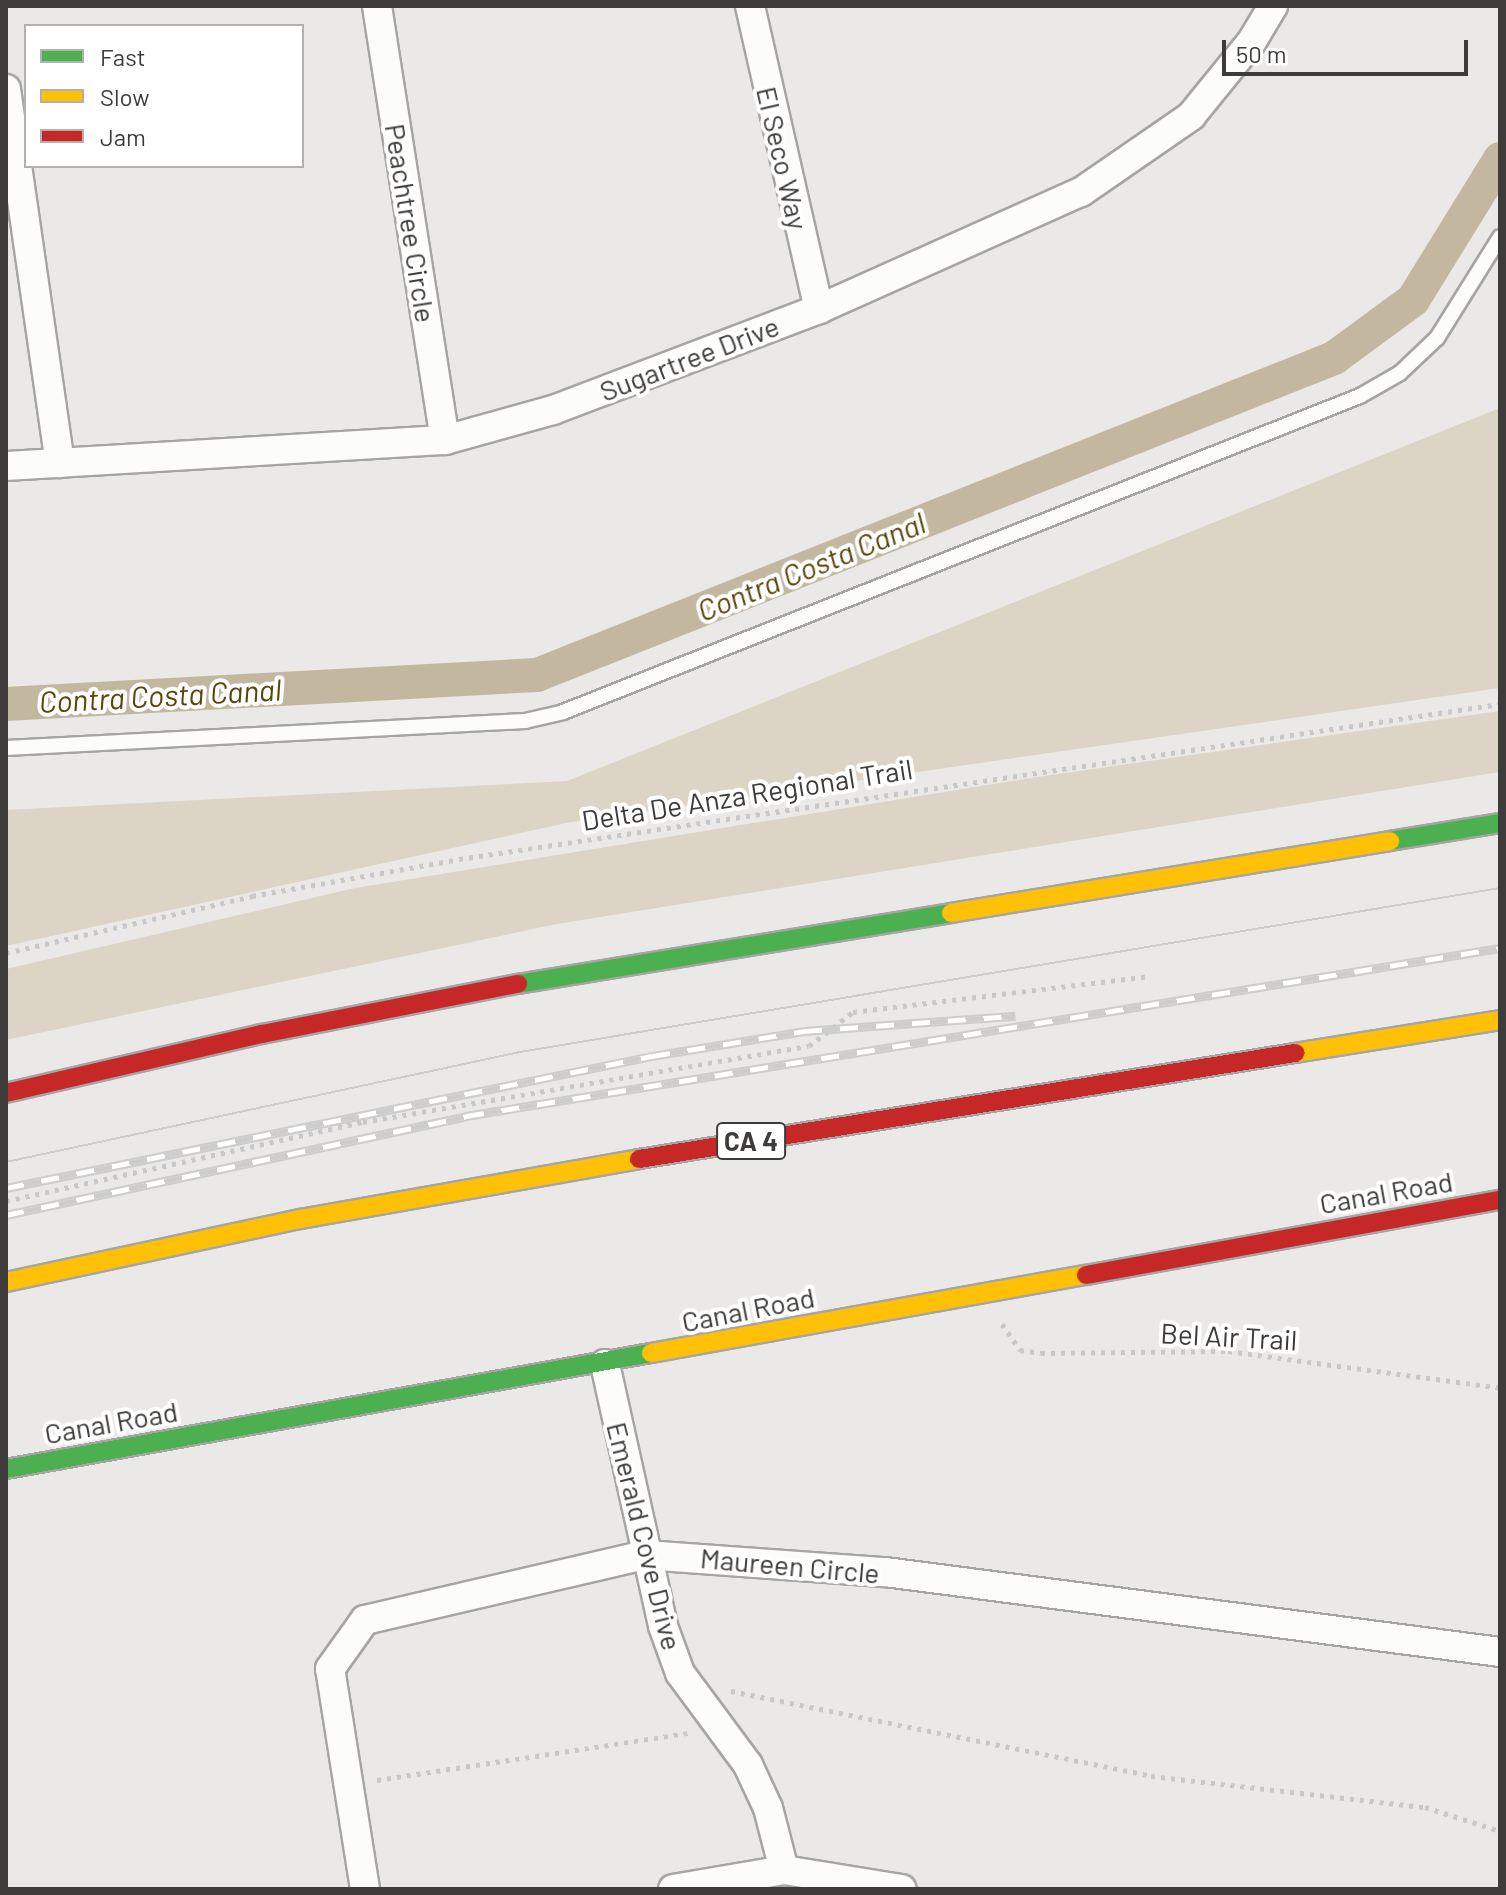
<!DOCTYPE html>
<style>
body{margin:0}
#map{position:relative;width:1506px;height:1895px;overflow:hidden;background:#ebe9e7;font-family:Barlow,sans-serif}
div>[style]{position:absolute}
.green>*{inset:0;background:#dcd5c6}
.canal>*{height:34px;margin:-17px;padding:0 17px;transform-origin:17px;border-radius:17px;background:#c3b7a0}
.path>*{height:5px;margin-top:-2.5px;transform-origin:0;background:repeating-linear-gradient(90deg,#c9c8c8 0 4px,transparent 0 10px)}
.roads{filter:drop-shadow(2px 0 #a7a5a4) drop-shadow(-2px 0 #a7a5a4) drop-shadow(0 2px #a7a5a4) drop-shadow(0 -2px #a7a5a4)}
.lane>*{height:14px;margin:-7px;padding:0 7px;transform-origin:7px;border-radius:7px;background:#fcfcfb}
.street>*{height:28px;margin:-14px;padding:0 14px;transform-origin:14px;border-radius:14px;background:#fcfcfb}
.fast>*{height:18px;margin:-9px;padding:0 9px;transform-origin:9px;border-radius:9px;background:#4caf50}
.slow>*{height:18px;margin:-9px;padding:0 9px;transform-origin:9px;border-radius:9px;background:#ffc107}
.jam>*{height:18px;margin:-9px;padding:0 9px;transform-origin:9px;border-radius:9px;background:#c62828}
.tram>*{height:2px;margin:-1px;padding:0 1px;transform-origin:1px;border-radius:1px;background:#cdcdcd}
.rail>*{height:9px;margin-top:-4.5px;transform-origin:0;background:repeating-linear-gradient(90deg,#fff 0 18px,#cdcdcd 0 36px);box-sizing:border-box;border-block:2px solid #cdcdcd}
span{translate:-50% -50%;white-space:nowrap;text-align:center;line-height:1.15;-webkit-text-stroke:8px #fff;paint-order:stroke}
.shield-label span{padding:2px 6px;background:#fff;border:2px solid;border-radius:6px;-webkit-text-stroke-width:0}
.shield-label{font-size:26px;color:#3d3c3a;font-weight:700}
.street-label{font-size:28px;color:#3d3c3a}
.water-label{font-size:30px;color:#5c450a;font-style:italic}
.frame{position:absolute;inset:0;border:8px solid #3d3c3a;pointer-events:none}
.legend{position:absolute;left:24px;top:24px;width:280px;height:144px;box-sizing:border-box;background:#fff;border:2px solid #b1b1b0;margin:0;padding:10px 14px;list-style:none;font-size:24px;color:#3d3c3a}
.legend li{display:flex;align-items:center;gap:16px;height:40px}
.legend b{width:40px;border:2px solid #b1b1b0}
.scale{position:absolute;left:1222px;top:40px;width:246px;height:36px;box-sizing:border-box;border:4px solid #3d3c3a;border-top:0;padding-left:10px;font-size:24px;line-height:28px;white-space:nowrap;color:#3d3c3a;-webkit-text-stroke:6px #fff;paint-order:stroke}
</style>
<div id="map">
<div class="green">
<i style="clip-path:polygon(1500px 408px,1500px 688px,571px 822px,6px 946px,6px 810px,567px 781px)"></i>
<i style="clip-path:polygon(1500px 711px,1500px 772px,557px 924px,6px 1040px,6px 969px,355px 888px,1030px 778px)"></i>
</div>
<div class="canal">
<i style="left:6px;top:704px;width:532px;rotate:-3.13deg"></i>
<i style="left:537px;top:675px;width:858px;rotate:-21.69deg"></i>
<i style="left:1334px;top:358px;width:98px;rotate:-36.3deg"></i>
<i style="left:1413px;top:300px;width:166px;rotate:-58.3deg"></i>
</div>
<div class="path">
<i style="left:6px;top:953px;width:253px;rotate:-13deg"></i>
<i style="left:252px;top:896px;width:210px;rotate:-10.1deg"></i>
<i style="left:459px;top:859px;width:1052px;rotate:-8.47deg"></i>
<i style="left:6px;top:1201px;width:366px;rotate:-12.5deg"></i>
<i style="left:363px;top:1122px;width:452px;rotate:-9.7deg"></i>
<i style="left:809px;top:1046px;width:56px;rotate:-37.7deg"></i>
<i style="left:853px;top:1012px;width:300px;rotate:-6.9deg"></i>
<i style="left:1002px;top:1324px;width:32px;rotate:55deg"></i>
<i style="left:1020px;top:1350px;width:21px;rotate:8deg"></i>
<i style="left:1041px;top:1353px;width:187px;rotate:-0.6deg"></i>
<i style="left:1228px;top:1351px;width:275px;rotate:7.7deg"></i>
<i style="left:731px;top:1691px;width:429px;rotate:11.4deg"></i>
<i style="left:1151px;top:1776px;width:276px;rotate:6.5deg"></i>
<i style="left:1425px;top:1807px;width:79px;rotate:17.7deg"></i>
<i style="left:377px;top:1780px;width:315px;rotate:-8.6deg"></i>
</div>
<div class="roads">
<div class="lane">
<i style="left:6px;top:748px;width:520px;rotate:-2.98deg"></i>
<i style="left:525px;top:721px;width:39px;rotate:-13deg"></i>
<i style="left:563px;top:712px;width:857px;rotate:-21.63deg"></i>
<i style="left:1360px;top:396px;width:46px;rotate:-29.9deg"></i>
<i style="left:1400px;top:373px;width:51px;rotate:-43.4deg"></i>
<i style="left:1437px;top:338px;width:119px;rotate:-58deg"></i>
</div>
<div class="street">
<i style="left:377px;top:6px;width:439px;rotate:81.1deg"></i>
<i style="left:750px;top:6px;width:311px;rotate:77.2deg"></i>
<i style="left:6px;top:89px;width:378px;rotate:81.8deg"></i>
<i style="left:6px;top:466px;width:440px;rotate:-3.4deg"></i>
<i style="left:445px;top:440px;width:112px;rotate:-15.5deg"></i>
<i style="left:553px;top:410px;width:285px;rotate:-20.8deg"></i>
<i style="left:819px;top:309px;width:287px;rotate:-24.1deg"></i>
<i style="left:1081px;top:192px;width:134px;rotate:-34.6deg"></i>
<i style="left:1191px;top:116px;width:97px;rotate:-50.9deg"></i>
<i style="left:1252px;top:41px;width:41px;rotate:-59deg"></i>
<i style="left:605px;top:1364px;width:268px;rotate:77.5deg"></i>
<i style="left:663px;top:1626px;width:50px;rotate:70.1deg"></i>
<i style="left:680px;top:1673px;width:114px;rotate:53.5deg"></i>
<i style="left:748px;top:1765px;width:47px;rotate:65.1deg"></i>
<i style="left:768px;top:1808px;width:64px;rotate:75.5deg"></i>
<i style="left:365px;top:1889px;width:223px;rotate:-99deg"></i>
<i style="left:330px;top:1669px;width:60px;rotate:-54.5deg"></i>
<i style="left:365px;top:1620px;width:287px;rotate:-13.1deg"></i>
<i style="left:645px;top:1555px;width:241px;rotate:4.1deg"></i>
<i style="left:885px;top:1572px;width:620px;rotate:7.41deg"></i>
<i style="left:673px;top:1889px;width:113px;rotate:-9.7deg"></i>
<i style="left:784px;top:1870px;width:119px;rotate:9.2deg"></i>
</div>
<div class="fast">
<i style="left:1390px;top:841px;width:111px;rotate:-9.3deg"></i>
<i style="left:518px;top:984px;width:439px;rotate:-9.3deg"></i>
<i style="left:6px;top:1469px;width:655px;rotate:-10.2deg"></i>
</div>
<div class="slow">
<i style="left:951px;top:913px;width:445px;rotate:-9.3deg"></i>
<i style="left:1295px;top:1053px;width:208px;rotate:-9.1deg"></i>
<i style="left:6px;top:1282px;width:301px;rotate:-12.1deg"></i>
<i style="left:300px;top:1219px;width:344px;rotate:-10deg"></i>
<i style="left:651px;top:1353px;width:442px;rotate:-10.2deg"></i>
</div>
<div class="jam">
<i style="left:6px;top:1093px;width:263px;rotate:-13deg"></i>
<i style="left:262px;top:1034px;width:261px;rotate:-11.1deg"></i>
<i style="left:639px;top:1159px;width:665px;rotate:-9.18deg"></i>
<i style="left:1086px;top:1275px;width:421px;rotate:-10.3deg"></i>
</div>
</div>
<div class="tram">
<i style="left:6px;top:1162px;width:526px;rotate:-12.08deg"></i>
<i style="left:520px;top:1052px;width:994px;rotate:-9.5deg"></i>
</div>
<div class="rail">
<i style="left:6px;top:1188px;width:659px;rotate:-11.55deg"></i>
<i style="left:652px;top:1056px;width:154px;rotate:-9.3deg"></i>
<i style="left:804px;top:1031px;width:212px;rotate:-4.1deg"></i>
<i style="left:6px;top:1215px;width:471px;rotate:-12.1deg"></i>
<i style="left:466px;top:1116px;width:1048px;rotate:-9.23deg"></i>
</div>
<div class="shield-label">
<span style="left:751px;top:1141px">CA 4</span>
</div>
<div class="street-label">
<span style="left:783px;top:158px;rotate:77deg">El Seco Way</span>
<span style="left:411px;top:223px;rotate:81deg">Peachtree Circle</span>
<span style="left:689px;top:358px;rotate:-21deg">Sugartree Drive</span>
<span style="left:747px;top:794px;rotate:-9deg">Delta De Anza Regional Trail</span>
<span style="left:1386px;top:1192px;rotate:-10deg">Canal Road</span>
<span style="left:748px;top:1309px;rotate:-11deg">Canal Road</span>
<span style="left:1229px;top:1336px;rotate:3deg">Bel Air Trail</span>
<span style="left:111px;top:1422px;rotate:-10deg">Canal Road</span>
<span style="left:645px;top:1536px;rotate:76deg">Emerald Cove Drive</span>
<span style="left:790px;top:1565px;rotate:5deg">Maureen Circle</span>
</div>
<div class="water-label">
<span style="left:811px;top:566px;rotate:-22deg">Contra Costa Canal</span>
<span style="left:160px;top:695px;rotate:-3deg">Contra Costa Canal</span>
</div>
<div class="frame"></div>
<ul class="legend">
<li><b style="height:10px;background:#4caf50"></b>Fast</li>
<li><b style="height:10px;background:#ffc107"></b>Slow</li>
<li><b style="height:10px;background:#c62828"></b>Jam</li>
</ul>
<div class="scale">50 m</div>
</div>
